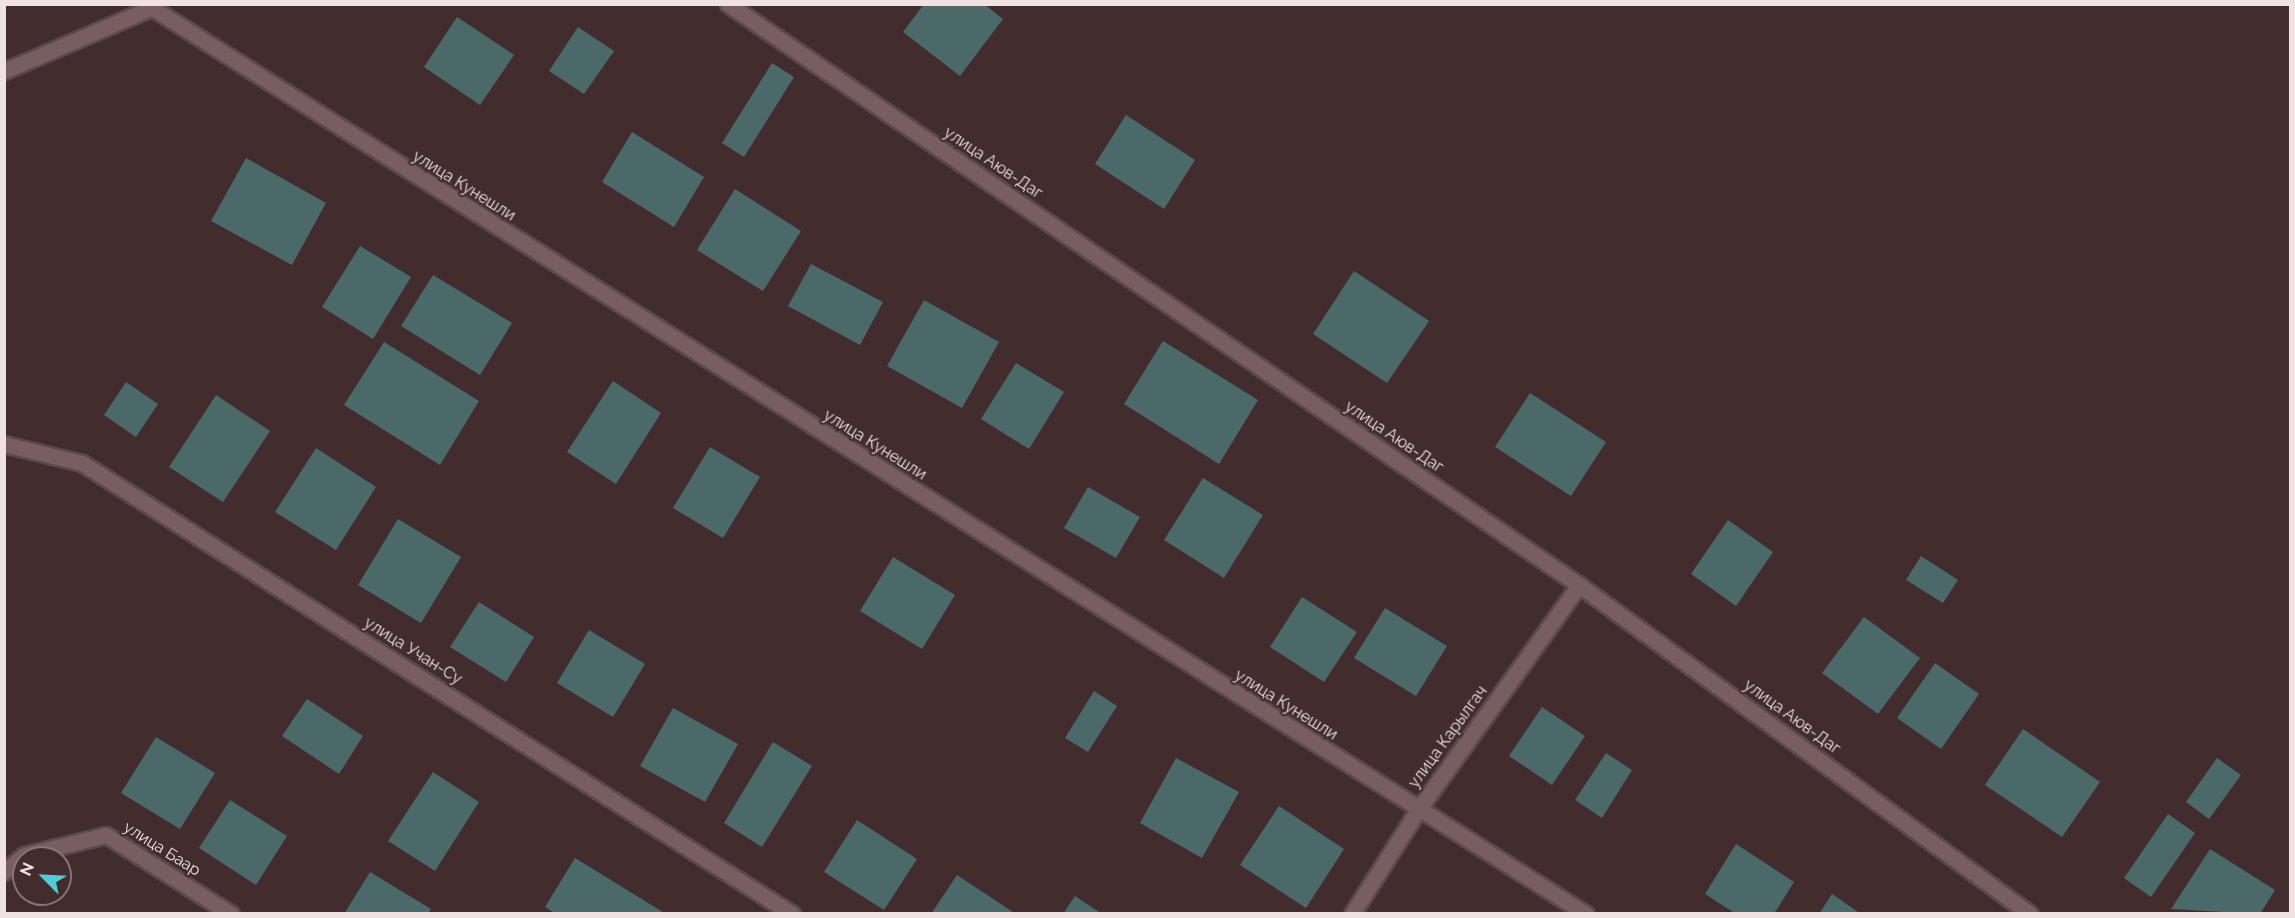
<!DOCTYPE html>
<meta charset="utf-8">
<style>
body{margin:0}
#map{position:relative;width:2295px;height:918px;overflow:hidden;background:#422c2e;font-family:Raleway,sans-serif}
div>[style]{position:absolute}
.building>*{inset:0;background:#4c696a}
.roads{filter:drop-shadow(2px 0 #5c494b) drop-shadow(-2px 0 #5c494b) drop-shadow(0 2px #5c494b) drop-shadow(0 -2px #5c494b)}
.lane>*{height:15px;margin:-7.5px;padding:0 7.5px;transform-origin:7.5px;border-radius:7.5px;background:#785e60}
.street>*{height:15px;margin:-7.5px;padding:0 7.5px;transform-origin:7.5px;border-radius:7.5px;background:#785e60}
span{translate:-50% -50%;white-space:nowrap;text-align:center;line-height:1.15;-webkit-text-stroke:4.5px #422c2e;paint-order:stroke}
.street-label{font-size:16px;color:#f0e1e2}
.frame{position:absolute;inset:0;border:6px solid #f0e1e2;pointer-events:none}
.north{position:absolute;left:12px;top:846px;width:60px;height:60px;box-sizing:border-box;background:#422c2e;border:2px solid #887476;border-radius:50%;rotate:294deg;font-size:16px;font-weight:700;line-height:24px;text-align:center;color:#f0e1e2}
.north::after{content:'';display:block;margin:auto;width:21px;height:27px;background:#51ccd3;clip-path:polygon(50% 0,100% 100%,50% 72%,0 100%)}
</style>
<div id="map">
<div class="building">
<i style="clip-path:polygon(924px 4px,984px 4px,1003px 19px,960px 76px,903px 32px)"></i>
<i style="clip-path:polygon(457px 17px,514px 55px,480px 105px,424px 67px)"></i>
<i style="clip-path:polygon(578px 27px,614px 51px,584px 94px,549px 71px)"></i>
<i style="clip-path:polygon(772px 63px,794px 77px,744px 157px,722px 143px)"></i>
<i style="clip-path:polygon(1126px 115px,1195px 160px,1164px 209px,1095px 164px)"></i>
<i style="clip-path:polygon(632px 132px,704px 177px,674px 227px,602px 182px)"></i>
<i style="clip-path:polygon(246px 158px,326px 203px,292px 265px,211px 221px)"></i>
<i style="clip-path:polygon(735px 189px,801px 231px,763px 291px,697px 250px)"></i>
<i style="clip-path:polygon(360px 246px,411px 277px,373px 339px,322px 307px)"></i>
<i style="clip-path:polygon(811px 264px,883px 302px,860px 345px,788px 306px)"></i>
<i style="clip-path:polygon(1354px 271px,1429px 321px,1387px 383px,1313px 334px)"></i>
<i style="clip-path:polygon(433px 275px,512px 323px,480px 375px,401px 326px)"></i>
<i style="clip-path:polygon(924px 300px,999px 342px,962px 408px,887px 366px)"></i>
<i style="clip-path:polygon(1163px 341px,1258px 400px,1219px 464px,1124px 404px)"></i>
<i style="clip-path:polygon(384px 342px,479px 401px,440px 465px,344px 405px)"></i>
<i style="clip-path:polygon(1016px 363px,1064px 392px,1029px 449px,981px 419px)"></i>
<i style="clip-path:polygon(613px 381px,661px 413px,616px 484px,567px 452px)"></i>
<i style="clip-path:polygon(126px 382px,158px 404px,136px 437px,104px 415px)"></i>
<i style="clip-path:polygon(1530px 393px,1606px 442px,1571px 496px,1495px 447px)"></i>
<i style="clip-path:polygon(216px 395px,270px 431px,223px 502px,169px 467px)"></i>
<i style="clip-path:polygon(710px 447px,760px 477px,723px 538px,673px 508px)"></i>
<i style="clip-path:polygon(316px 448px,376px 487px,336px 550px,275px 512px)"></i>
<i style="clip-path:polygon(1203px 478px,1263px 515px,1224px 578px,1164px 540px)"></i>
<i style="clip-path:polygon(1088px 487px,1140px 517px,1116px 558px,1064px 528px)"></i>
<i style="clip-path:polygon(398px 519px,461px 557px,421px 623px,358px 585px)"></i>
<i style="clip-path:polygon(1728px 520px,1773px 552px,1736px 606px,1691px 574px)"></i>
<i style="clip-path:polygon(1921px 556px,1958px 580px,1943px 603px,1906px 580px)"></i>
<i style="clip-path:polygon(893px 557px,955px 595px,922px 649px,860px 611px)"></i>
<i style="clip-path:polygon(1302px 597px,1357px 632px,1324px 682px,1270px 647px)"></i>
<i style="clip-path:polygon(479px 602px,534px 637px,506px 682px,450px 647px)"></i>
<i style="clip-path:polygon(1385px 608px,1447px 646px,1416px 696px,1354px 658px)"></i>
<i style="clip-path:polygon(1864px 617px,1920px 658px,1878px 714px,1822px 673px)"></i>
<i style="clip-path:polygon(589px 630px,645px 664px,613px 717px,557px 683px)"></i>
<i style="clip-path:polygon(1935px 663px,1979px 694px,1941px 749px,1897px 718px)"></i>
<i style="clip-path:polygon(1094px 691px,1117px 706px,1088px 752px,1065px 738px)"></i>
<i style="clip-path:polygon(307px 699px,363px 736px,339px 774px,282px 736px)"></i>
<i style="clip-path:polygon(1542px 707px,1585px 736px,1552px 785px,1509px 756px)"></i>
<i style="clip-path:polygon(673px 708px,738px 744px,705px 802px,640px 766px)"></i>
<i style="clip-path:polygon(2023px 729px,2100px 782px,2062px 837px,1985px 785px)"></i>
<i style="clip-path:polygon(156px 737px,215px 773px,180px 829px,121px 793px)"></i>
<i style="clip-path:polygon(773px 742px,812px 766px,762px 847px,724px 823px)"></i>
<i style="clip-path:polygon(1606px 753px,1632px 770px,1602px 818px,1575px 800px)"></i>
<i style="clip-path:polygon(1176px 758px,1239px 792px,1202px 858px,1140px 823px)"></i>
<i style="clip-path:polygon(2217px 758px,2241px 775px,2209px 819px,2186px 802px)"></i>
<i style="clip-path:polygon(433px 772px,479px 802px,435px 871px,388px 841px)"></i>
<i style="clip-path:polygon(230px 800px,287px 836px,256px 885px,199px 848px)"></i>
<i style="clip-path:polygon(1279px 806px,1344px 849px,1306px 908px,1240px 865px)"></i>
<i style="clip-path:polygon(2168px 814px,2195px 833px,2151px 897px,2124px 878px)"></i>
<i style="clip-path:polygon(857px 820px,917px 859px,884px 910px,824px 872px)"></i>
<i style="clip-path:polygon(1736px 844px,1794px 882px,1774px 914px,1736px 914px,1705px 894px)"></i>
<i style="clip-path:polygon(2210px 849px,2275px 890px,2260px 914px,2171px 909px)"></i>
<i style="clip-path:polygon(575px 858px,666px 914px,556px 914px,545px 907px)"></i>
<i style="clip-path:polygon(370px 872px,431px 909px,428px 914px,344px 914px)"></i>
<i style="clip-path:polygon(957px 875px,1016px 914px,931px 914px)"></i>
<i style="clip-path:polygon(1832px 894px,1861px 914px,1819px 914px)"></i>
<i style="clip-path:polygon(1075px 896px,1102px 914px,1063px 914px)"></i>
</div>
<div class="roads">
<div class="lane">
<i style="left:4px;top:71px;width:160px;rotate:-23.2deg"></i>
</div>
<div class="street">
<i style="left:146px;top:4px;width:1703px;rotate:32.29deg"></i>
<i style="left:728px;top:4px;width:1030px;rotate:34.32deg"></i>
<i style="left:1579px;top:585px;width:558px;rotate:36.11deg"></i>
<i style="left:4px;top:444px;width:80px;rotate:13.7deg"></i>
<i style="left:82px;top:463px;width:841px;rotate:32.42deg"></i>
<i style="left:4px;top:872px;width:26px;rotate:-40deg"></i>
<i style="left:24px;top:855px;width:84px;rotate:-13.7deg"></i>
<i style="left:106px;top:835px;width:148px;rotate:32.3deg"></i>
<i style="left:1352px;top:914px;width:123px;rotate:-57.6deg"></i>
<i style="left:1418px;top:810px;width:277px;rotate:-54.4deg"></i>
</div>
</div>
<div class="street-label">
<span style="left:993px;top:163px;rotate:34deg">улица Аюв-Даг</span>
<span style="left:464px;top:186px;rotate:32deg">улица Кунешли</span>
<span style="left:1394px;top:437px;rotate:34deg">улица Аюв-Даг</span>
<span style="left:875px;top:445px;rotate:32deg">улица Кунешли</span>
<span style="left:413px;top:651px;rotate:32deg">улица Учан-Су</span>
<span style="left:1286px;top:705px;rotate:32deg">улица Кунешли</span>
<span style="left:1792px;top:717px;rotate:36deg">улица Аюв-Даг</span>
<span style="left:1448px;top:737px;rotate:-54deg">улица Карылгач</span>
<span style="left:162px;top:849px;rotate:32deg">улица Баар</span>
</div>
<div class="frame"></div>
<div class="north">N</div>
</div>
